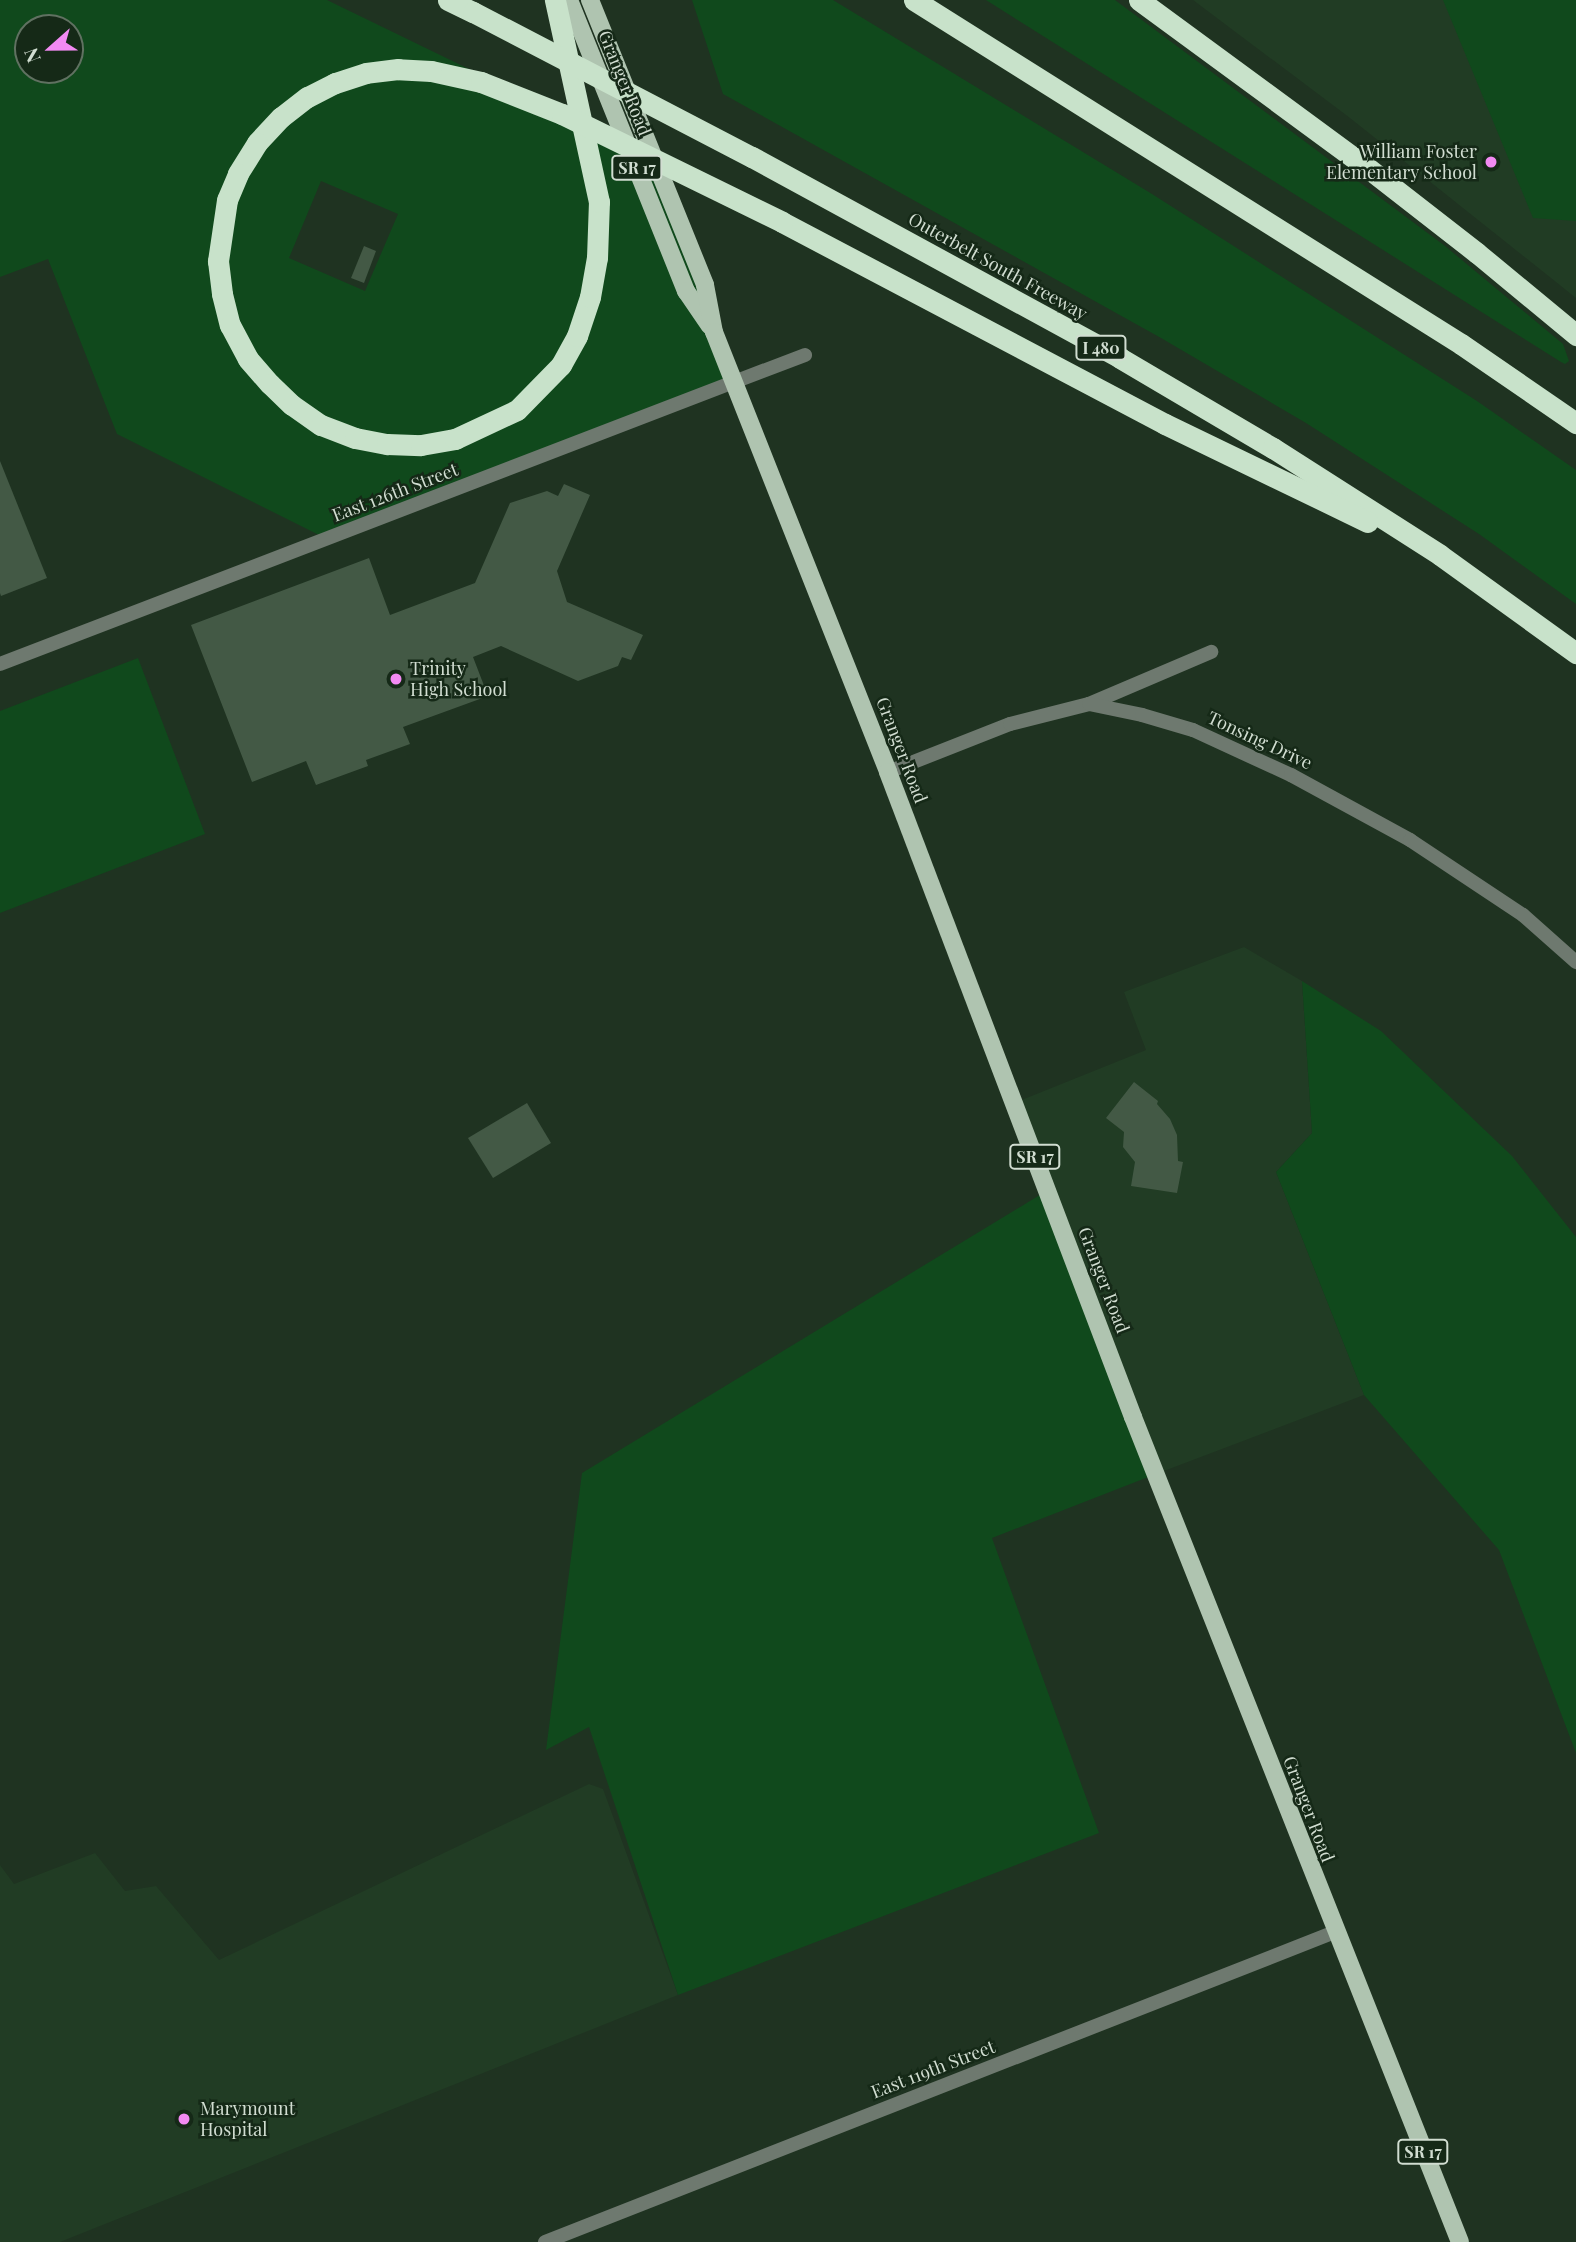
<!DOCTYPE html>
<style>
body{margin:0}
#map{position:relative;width:1576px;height:2242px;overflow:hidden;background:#1f3321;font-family:"Playfair Display",serif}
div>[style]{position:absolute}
.built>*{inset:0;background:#213c24}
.green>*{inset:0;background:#10491c}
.building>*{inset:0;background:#435945}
.minor>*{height:14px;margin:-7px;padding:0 7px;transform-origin:7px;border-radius:7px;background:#6e796f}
.tertiary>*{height:14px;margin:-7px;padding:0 7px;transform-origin:7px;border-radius:7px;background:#6e796f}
.primary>*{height:18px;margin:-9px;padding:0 9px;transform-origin:9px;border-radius:9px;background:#afc4b0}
.motorway>*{height:21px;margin:-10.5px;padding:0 10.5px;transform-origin:10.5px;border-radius:10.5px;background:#c8e2ca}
.motorway-bridge>*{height:21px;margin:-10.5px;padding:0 10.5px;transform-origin:10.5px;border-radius:10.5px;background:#c8e2ca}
.dots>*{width:19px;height:19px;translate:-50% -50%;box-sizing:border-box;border:4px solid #152917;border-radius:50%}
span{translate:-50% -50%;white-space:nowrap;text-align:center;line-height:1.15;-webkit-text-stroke:5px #152917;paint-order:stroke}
.shield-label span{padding:2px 5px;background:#152917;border:2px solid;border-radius:5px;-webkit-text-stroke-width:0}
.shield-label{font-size:16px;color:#d1ddd1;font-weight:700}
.street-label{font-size:18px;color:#d1ddd1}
.poi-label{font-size:18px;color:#d1ddd1}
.right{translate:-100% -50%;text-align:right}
.left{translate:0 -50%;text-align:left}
.north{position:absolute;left:14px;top:14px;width:70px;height:70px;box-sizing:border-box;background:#152917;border:2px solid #607161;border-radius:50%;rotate:249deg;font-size:19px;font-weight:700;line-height:28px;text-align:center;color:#d1ddd1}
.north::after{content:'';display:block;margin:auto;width:24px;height:32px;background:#f28af2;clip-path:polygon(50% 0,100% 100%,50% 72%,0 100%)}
</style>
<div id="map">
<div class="built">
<i style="clip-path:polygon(1193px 0,1576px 0,1576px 298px,1350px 118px)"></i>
<i style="clip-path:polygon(1244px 947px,1302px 981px,1312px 1133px,1276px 1172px,1364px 1395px,1156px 1474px,1014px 1103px,1146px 1050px,1124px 992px)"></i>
<i style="clip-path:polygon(589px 1784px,603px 1789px,678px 1995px,60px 2242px,0 2242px,0 1865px,14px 1884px,95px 1853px,125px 1891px,156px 1886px,219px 1960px)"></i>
</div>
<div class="green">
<i style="clip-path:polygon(evenodd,0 0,327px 0,660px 162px,734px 382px,327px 539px,117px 434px,48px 259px,0 277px,0 0,28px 28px,70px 28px,70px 70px,28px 70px,28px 28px,0 0,321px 181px,398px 214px,365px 291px,289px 258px,321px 181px)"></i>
<i style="clip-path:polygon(692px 0,833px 0,1152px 194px,1477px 401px,1576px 470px,1576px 604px,1479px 534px,1306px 423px,1161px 338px,723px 94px)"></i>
<i style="clip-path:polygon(986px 0,1115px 0,1445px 246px,1563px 344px,1569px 361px,1565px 364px,1561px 362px)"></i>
<i style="clip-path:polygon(1443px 0,1576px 0,1576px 221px,1533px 218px)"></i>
<i style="clip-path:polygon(138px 658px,205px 834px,0 913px,0 711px)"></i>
<i style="clip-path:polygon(1302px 981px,1381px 1031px,1512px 1156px,1576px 1237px,1576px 1753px,1499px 1550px,1364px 1395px,1276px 1172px,1312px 1133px)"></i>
<i style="clip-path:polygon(1048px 1190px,1156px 1474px,992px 1538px,1099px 1833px,678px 1995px,589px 1727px,546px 1750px,582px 1473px)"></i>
</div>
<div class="building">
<i style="clip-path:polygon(364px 246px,376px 251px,364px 283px,351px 278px)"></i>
<i style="clip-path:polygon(0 461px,47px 578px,1px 596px,0 593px)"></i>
<i style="clip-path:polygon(564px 484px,590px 495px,557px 571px,567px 602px,643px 635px,631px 660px,622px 657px,618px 666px,578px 681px,501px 646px,473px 657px,488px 696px,403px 727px,410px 744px,366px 760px,368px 766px,316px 785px,306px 761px,252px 782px,191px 625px,369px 558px,390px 615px,475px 583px,510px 503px,547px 491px,558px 496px)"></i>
<i style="clip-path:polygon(1134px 1082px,1158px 1101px,1157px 1104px,1170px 1119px,1177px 1135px,1178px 1161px,1183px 1162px,1177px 1193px,1131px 1186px,1135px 1162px,1123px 1147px,1124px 1132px,1106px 1118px)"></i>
<i style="clip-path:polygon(527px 1103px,551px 1143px,493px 1178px,468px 1138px)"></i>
</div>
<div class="minor">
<i style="left:734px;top:382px;width:76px;rotate:-20.8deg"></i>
<i style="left:1089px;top:704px;width:133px;rotate:-23.1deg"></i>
<i style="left:888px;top:772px;width:131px;rotate:-21.5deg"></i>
<i style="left:1010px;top:724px;width:81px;rotate:-14.2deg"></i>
<i style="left:1089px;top:704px;width:54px;rotate:11.7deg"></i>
<i style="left:1142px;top:715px;width:53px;rotate:16.4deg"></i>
<i style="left:1193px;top:730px;width:108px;rotate:24.7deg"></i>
<i style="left:1291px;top:775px;width:136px;rotate:28.6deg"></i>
<i style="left:1410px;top:840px;width:136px;rotate:33.6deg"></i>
<i style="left:1523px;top:915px;width:71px;rotate:41.6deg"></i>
<i style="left:545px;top:2242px;width:849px;rotate:-21.43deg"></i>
</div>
<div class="tertiary">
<i style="left:0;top:664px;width:786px;rotate:-21.02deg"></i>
</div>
<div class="primary">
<i style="left:569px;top:0;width:314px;rotate:68.1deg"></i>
<i style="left:686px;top:291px;width:42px;rotate:55.6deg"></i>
<i style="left:590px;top:0;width:307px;rotate:68deg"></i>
<i style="left:705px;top:285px;width:48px;rotate:79.2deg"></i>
<i style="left:714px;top:332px;width:473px;rotate:68.4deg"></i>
<i style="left:888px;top:772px;width:690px;rotate:69.2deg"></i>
<i style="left:1133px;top:1417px;width:887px;rotate:68.38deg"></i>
</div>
<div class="motorway">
<i style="left:448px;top:0;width:28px;rotate:26deg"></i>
<i style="left:914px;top:0;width:646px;rotate:32.17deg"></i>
<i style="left:1461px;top:344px;width:140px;rotate:34.5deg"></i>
<i style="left:1139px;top:0;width:279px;rotate:36.3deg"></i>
<i style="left:1364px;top:165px;width:143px;rotate:37.9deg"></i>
<i style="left:1477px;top:253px;width:129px;rotate:39.6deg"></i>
<i style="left:481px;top:82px;width:51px;rotate:-167.6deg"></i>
<i style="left:431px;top:71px;width:33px;rotate:-177deg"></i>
<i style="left:398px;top:69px;width:32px;rotate:173deg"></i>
<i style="left:366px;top:73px;width:33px;rotate:162deg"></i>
<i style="left:335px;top:83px;width:31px;rotate:153deg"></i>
<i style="left:307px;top:97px;width:33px;rotate:142deg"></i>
<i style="left:281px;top:117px;width:35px;rotate:133deg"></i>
<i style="left:257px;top:143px;width:36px;rotate:122deg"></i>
<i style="left:238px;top:174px;width:28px;rotate:113deg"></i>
<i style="left:227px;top:200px;width:62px;rotate:98.4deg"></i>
<i style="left:218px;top:261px;width:33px;rotate:83deg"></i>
<i style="left:222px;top:294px;width:32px;rotate:76deg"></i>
<i style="left:230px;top:325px;width:38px;rotate:62deg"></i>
<i style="left:248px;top:359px;width:33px;rotate:49deg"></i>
<i style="left:270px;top:384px;width:30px;rotate:44deg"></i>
<i style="left:292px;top:405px;width:35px;rotate:35deg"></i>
<i style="left:321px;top:425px;width:36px;rotate:21deg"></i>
<i style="left:355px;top:438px;width:33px;rotate:11deg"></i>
<i style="left:387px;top:444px;width:34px;rotate:2deg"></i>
<i style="left:421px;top:445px;width:35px;rotate:-10deg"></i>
<i style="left:455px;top:439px;width:68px;rotate:-25.1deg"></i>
<i style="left:517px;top:410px;width:63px;rotate:-45.6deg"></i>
<i style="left:561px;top:365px;width:33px;rotate:-61deg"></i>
<i style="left:577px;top:336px;width:41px;rotate:-71.6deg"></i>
<i style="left:590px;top:297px;width:40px;rotate:-80deg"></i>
<i style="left:597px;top:258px;width:56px;rotate:-88deg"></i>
<i style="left:599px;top:202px;width:207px;rotate:-102.3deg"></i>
<i style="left:752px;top:157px;width:419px;rotate:28.6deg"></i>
<i style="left:1120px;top:358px;width:178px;rotate:30.5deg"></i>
<i style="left:1273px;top:448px;width:198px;rotate:32.6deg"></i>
<i style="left:1440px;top:555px;width:168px;rotate:35.8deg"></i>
<i style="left:782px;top:222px;width:433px;rotate:27.8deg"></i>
<i style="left:1165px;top:424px;width:225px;rotate:25.8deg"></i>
</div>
<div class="motorway-bridge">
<i style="left:473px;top:12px;width:314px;rotate:27.5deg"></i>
<i style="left:481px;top:82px;width:87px;rotate:21.6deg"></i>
<i style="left:562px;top:114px;width:245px;rotate:26.1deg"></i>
</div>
<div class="dots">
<i style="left:1491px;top:162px;background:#f28af2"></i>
<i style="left:396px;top:679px;background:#f28af2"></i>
<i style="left:184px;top:2119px;background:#f28af2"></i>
</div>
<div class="shield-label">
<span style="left:637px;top:168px">SR 17</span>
<span style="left:1101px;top:348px">I 480</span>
<span style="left:1035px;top:1157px">SR 17</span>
<span style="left:1423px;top:2152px">SR 17</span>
</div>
<div class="street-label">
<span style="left:625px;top:83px;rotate:68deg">Granger Road</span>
<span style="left:998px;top:266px;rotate:29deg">Outerbelt South Freeway</span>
<span style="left:395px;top:492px;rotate:-21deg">East 126th Street</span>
<span style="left:1260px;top:740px;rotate:25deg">Tonsing Drive</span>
<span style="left:902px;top:750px;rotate:69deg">Granger Road</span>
<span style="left:1104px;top:1280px;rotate:69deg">Granger Road</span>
<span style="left:1309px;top:1809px;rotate:69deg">Granger Road</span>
<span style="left:933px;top:2069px;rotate:-21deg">East 119th Street</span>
</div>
<div class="poi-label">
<span class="right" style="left:1477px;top:162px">William Foster<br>Elementary School</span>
<span class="left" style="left:410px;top:679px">Trinity<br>High School</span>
<span class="left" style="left:200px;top:2119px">Marymount<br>Hospital</span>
</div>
<div class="north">N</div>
</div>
